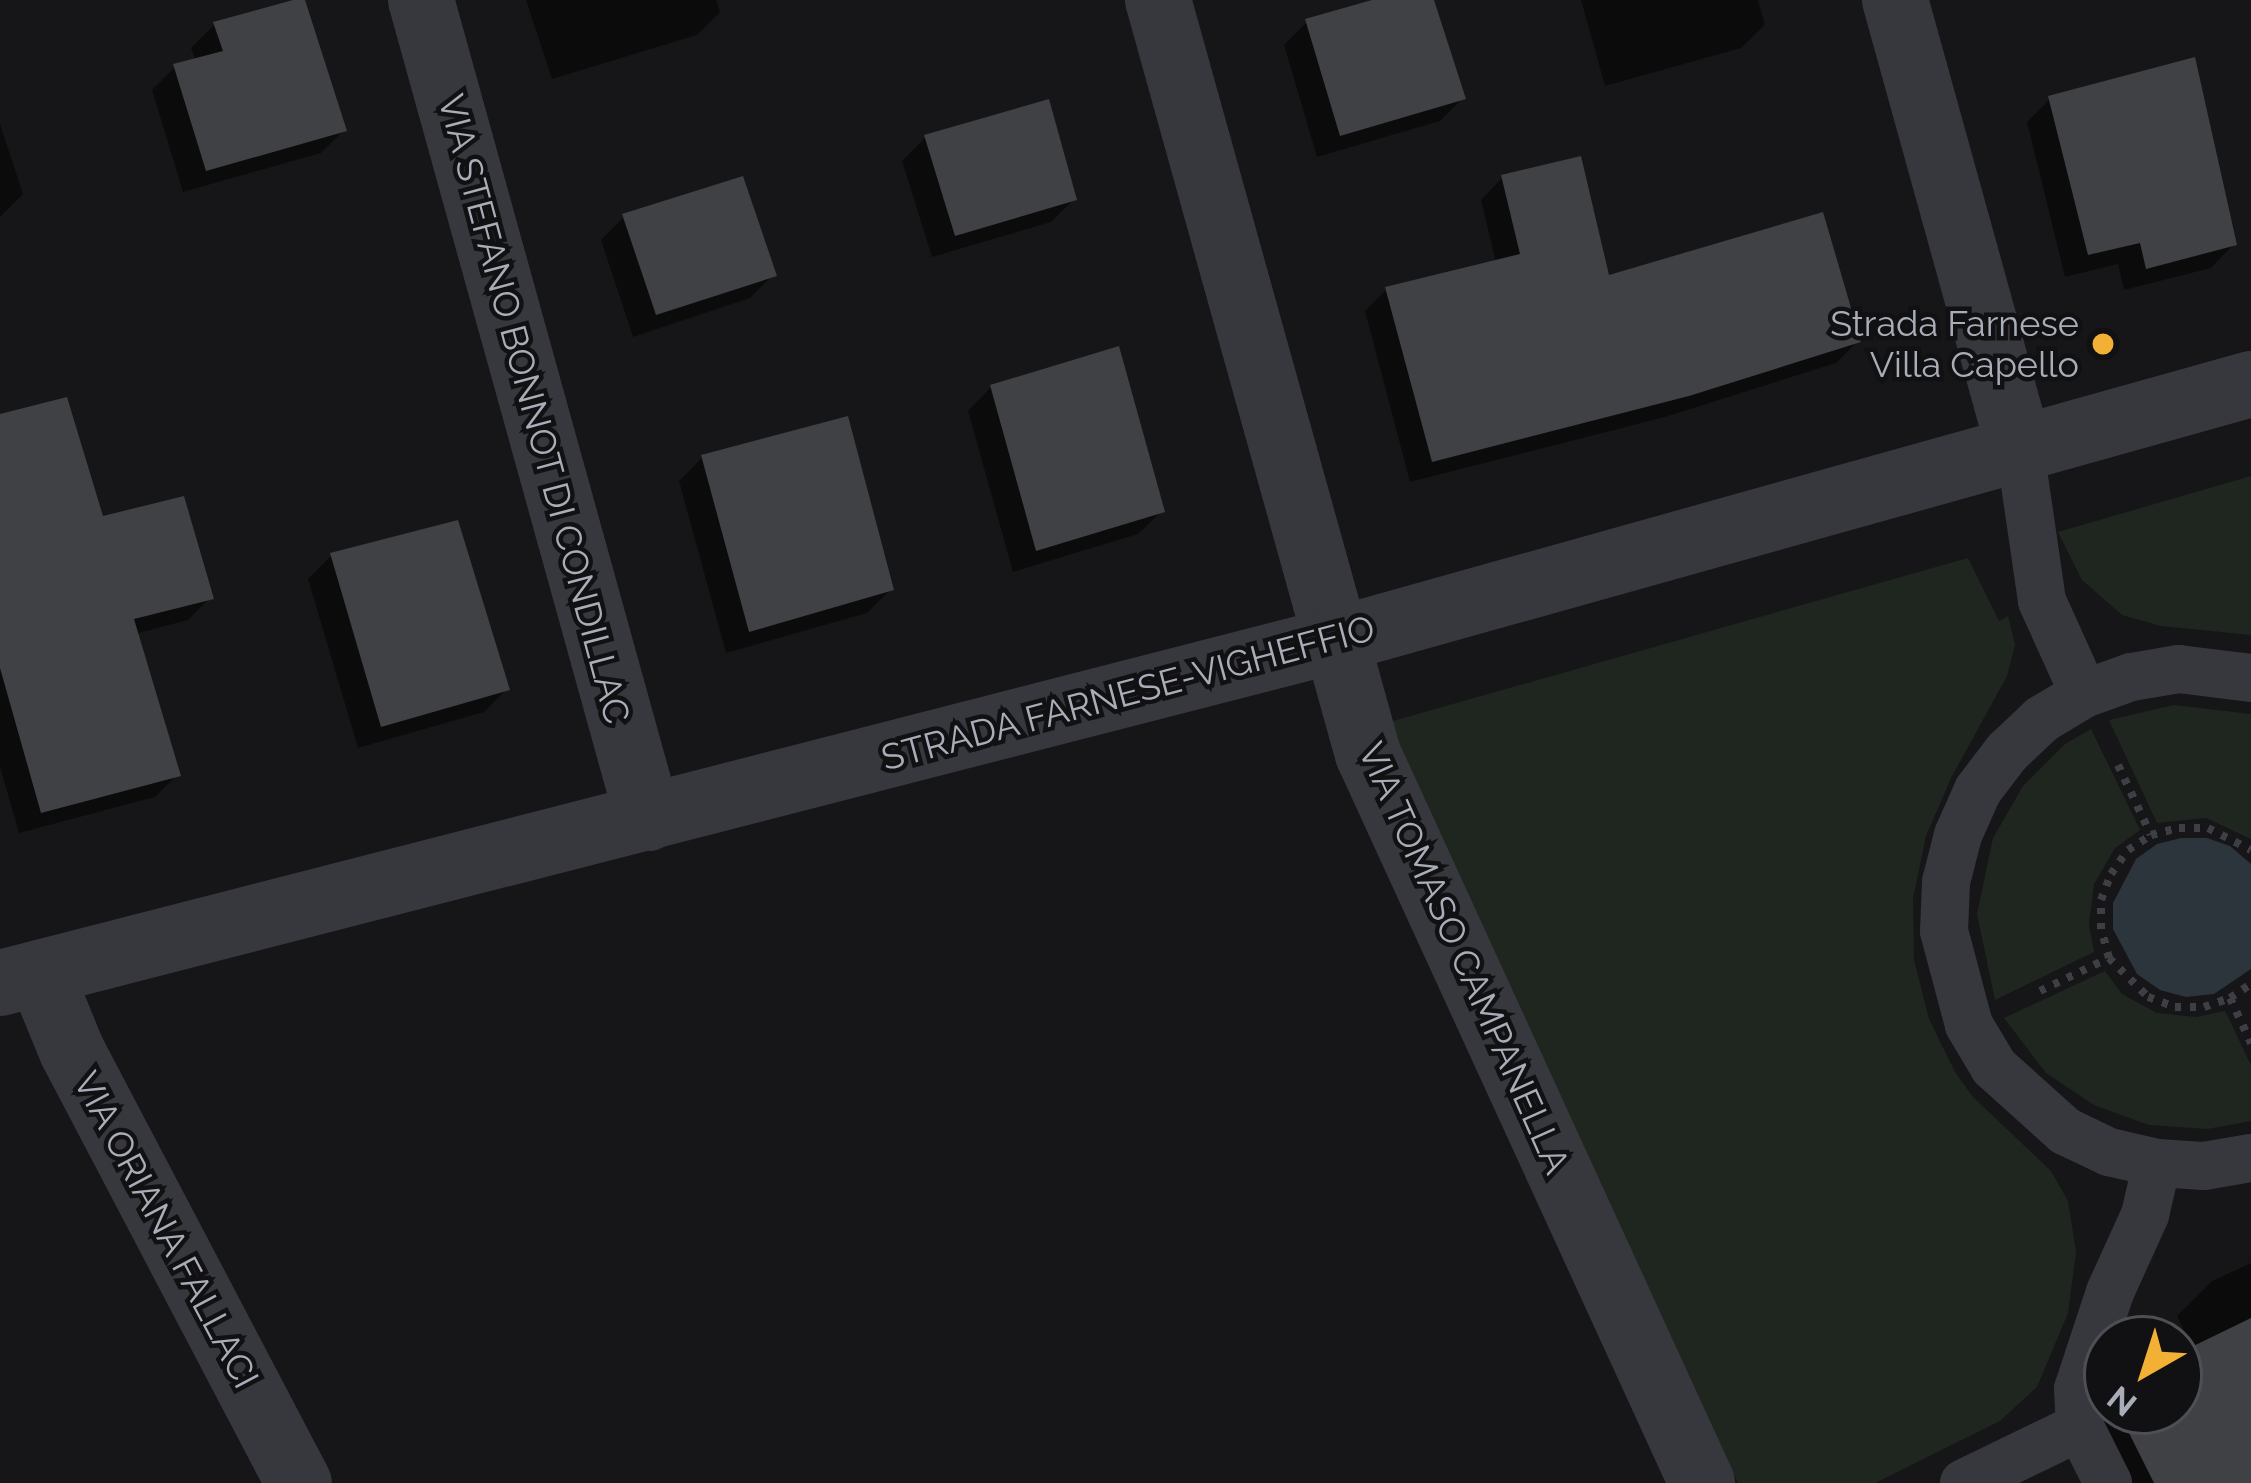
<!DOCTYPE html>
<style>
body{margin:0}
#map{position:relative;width:2251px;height:1483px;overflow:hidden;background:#161618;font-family:Raleway,sans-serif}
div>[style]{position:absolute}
.green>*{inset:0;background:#1e261f}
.water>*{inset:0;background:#2c353c}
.shadow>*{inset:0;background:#0007}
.building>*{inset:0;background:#404145}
.path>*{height:8px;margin-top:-4px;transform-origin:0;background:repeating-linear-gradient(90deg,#3d3f44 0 6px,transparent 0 15px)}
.service>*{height:48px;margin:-24px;padding:0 24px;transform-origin:24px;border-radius:24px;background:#37383d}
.minor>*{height:66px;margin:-33px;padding:0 33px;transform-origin:33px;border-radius:33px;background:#37383d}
.tertiary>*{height:66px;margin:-33px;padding:0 33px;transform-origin:33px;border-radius:33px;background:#37383d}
.dots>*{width:33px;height:33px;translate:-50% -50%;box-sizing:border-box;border:6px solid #111113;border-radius:50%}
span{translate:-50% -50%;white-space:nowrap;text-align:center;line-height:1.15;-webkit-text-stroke:9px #111113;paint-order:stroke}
.poi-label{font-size:36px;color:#a8adb8}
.right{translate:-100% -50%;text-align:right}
.street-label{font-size:36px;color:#a8adb8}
.north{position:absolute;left:2083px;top:1315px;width:120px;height:120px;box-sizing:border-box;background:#111113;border:3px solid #4d4f55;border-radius:50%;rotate:219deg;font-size:33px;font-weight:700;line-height:48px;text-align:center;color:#a8adb8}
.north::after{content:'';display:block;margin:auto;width:42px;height:54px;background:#f2b134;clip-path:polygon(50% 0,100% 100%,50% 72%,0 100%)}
</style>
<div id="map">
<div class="green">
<i style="clip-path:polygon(2251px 476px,2251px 635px,2161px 626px,2122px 615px,2082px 580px,2058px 532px)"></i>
<i style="clip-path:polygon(1968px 558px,1999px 621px,2008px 616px,2015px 645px,2007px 676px,1951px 778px,1926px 836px,1913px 898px,1914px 960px,1929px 1019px,1955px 1072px,1973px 1097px,2051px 1171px,2068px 1201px,2076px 1252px,2068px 1313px,2037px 1387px,2000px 1421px,1875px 1483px,1738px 1483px,1386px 723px)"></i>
<i style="clip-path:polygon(2174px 705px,2251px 714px,2251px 839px,2206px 818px,2157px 823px,2109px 720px)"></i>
<i style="clip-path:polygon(2091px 729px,2140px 830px,2115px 848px,2094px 884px,2089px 924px,2094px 952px,1995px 1000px,1977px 914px,1993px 838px,2023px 786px,2065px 744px)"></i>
<i style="clip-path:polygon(2105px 971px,2122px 994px,2157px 1013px,2196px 1017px,2225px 1011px,2251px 1065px,2251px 1121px,2207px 1129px,2149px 1125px,2094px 1105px,2046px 1073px,2004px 1018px)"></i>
</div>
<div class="water">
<i style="clip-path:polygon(2181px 838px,2207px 838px,2230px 846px,2251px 864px,2251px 969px,2214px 994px,2186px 997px,2160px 990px,2137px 974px,2113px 929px,2113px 903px,2136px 859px,2157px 844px)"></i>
</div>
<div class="shadow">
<i style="clip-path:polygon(526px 0,716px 0,720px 12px,697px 35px,552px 79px)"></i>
<i style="clip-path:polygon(1383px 0,1431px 0,1463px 98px,1440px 121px,1317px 157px,1284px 45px,1307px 22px)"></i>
<i style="clip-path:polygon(1581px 0,1758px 0,1765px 25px,1741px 48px,1605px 86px)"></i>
<i style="clip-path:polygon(214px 25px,344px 130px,321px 153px,183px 192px,152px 90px,175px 67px,196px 61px,191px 48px)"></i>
<i style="clip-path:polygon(2050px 99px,2234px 244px,2211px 268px,2124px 290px,2118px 264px,2065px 277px,2027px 122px)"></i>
<i style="clip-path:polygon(0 124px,23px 194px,0 217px)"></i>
<i style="clip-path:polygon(925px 138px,1074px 199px,1051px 222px,932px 257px,902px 161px)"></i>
<i style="clip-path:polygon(1502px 178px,1607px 279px,1858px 341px,1836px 363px,1665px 417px,1410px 482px,1365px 311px,1387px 289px,1496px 263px,1481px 200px)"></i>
<i style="clip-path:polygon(624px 217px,773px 275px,750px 298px,633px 337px,601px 240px)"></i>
<i style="clip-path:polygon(991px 387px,1162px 511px,1138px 534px,1013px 572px,968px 411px)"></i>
<i style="clip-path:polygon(0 417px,101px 519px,210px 598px,188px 620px,135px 634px,177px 775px,155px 797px,19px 833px,0 767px)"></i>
<i style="clip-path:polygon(702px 458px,890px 590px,867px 613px,726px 653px,679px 481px)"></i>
<i style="clip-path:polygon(331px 556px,507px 689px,484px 712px,358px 748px,308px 579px)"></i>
<i style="clip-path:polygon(2251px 1263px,2251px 1483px,2102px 1483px,2075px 1426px,2107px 1393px,2107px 1411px,2179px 1411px,2179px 1357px,2193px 1350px,2177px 1316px,2212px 1281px)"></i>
</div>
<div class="building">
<i style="clip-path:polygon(293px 0,305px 0,347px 131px,206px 171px,173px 64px,223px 51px,213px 22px)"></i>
<i style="clip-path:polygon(1372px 0,1434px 0,1466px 99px,1340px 136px,1305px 19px)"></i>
<i style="clip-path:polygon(2195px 57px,2237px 245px,2146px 269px,2140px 243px,2088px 255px,2048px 96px)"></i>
<i style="clip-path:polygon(1049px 99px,1077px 200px,955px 236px,924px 135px)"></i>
<i style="clip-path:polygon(1581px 156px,1609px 275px,1823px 212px,1861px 342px,1689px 396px,1432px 462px,1385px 287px,1520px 254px,1501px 175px)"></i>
<i style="clip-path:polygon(743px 176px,777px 276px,656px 315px,622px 214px)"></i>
<i style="clip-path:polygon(1119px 346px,1165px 512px,1036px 551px,990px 385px)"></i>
<i style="clip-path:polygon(67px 397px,103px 516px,184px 496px,214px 599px,134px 619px,181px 776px,41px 813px,0 668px,0 414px)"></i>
<i style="clip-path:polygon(848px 416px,894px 590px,749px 632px,701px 455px)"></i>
<i style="clip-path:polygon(458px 520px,510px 690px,381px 727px,330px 553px)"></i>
<i style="clip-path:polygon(2251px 1318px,2251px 1483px,2154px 1483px,2118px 1411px,2179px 1411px,2179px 1353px)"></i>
</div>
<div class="path">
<i style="left:2118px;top:765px;width:77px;rotate:64.8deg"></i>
<i style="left:2151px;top:835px;width:29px;rotate:-14deg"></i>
<i style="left:2179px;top:828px;width:29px"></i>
<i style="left:2208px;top:828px;width:48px;rotate:27.1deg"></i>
<i style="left:2109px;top:958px;width:55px;rotate:45deg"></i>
<i style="left:2148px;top:997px;width:29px;rotate:20deg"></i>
<i style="left:2175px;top:1007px;width:29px"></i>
<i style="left:2204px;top:1007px;width:28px;rotate:-19deg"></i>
<i style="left:2230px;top:998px;width:50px;rotate:65deg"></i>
<i style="left:2040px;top:991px;width:76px;rotate:-25.6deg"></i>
<i style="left:2109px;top:958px;width:30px;rotate:-105deg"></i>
<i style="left:2101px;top:929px;width:29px;rotate:-90deg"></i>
<i style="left:2101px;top:900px;width:28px;rotate:-69deg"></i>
<i style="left:2111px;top:874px;width:29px;rotate:-55deg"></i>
<i style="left:2128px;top:850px;width:27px;rotate:-33deg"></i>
<i style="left:2230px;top:998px;width:25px;rotate:-34deg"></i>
</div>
<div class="service">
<i style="left:2020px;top:450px;width:153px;rotate:81.7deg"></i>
<i style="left:2042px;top:601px;width:102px;rotate:65.7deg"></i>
<i style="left:2251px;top:678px;width:73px;rotate:-172.9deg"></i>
<i style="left:2179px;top:669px;width:49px;rotate:170.5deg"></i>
<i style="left:2131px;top:677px;width:50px;rotate:160.1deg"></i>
<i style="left:2084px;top:694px;width:49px;rotate:149.2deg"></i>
<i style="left:2042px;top:719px;width:48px;rotate:136.7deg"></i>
<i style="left:2007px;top:752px;width:48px;rotate:127.3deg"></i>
<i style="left:1978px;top:790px;width:49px;rotate:114deg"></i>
<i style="left:1958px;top:835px;width:49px;rotate:104.3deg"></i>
<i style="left:1946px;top:882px;width:49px;rotate:92.3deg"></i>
<i style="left:1944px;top:931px;width:97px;rotate:75.1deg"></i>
<i style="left:1969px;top:1025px;width:49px;rotate:59.2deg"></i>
<i style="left:1994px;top:1067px;width:96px;rotate:42deg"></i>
<i style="left:2065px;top:1131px;width:49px;rotate:25.5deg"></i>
<i style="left:2109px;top:1152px;width:49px;rotate:12.9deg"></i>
<i style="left:2157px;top:1163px;width:47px;rotate:3.7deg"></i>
<i style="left:2204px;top:1166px;width:48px;rotate:-9.7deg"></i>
<i style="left:2080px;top:1427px;width:63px;rotate:63.4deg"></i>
<i style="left:1964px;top:1483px;width:129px;rotate:-25.8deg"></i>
<i style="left:2080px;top:1427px;width:38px;rotate:-93deg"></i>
<i style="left:2078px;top:1389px;width:102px;rotate:-71.7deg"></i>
<i style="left:2110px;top:1292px;width:85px;rotate:-65.6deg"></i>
<i style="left:2145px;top:1215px;width:53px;rotate:-77deg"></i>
</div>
<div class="minor">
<i style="left:421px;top:0;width:849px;rotate:74.49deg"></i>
<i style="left:1158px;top:0;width:783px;rotate:74.44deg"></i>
<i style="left:1368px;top:754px;width:802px;rotate:65.38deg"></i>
<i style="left:1895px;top:0;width:467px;rotate:74.5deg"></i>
<i style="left:40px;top:973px;width:84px;rotate:67.7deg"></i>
<i style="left:72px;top:1051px;width:488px;rotate:62.3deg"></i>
</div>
<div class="tertiary">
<i style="left:0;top:983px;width:1379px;rotate:-14.4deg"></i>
<i style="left:1336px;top:640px;width:950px;rotate:-15.63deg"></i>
</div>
<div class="dots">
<i style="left:2103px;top:344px;background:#f2b134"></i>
</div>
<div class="poi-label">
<span class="right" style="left:2079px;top:344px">Strada Farnese<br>Villa Capello</span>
</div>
<div class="street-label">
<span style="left:534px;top:409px;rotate:75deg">VIA STEFANO BONNOT DI CONDILLAC</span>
<span style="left:1128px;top:693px;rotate:-15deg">STRADA FARNESE-VIGHEFFIO</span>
<span style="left:1464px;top:958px;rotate:66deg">VIA TOMASO CAMPANELLA</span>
<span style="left:166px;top:1230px;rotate:62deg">VIA ORIANA FALLACI</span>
</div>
<div class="north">N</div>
</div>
